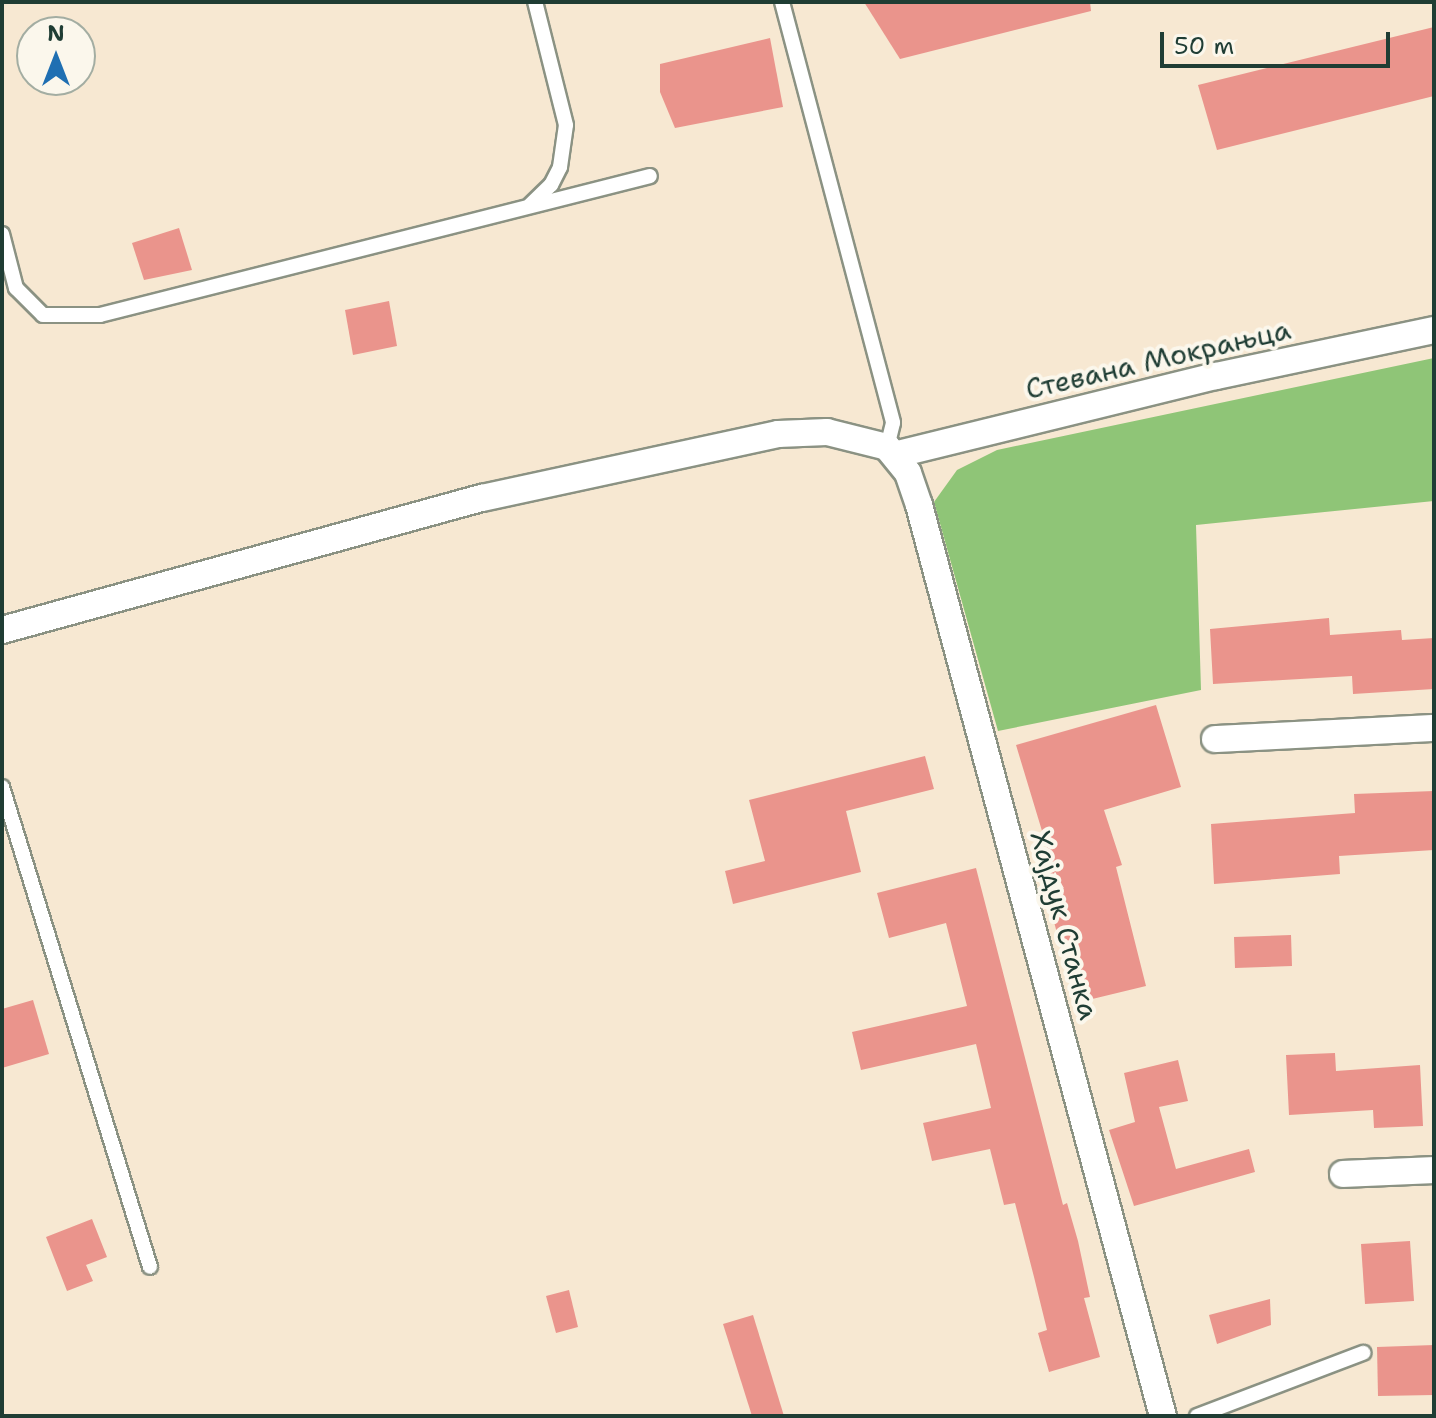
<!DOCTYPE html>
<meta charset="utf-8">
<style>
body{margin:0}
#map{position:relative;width:1436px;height:1418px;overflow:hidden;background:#f7e8d2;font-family:"Shantell Sans",sans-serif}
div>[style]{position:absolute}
.green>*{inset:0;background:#8fc577}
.building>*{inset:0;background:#ea948c}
.roads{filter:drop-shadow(2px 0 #8b9283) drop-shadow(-2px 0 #8b9283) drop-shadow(0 2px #8b9283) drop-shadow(0 -2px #8b9283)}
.service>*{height:14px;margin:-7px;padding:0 7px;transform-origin:7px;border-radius:7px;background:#fff}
.minor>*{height:26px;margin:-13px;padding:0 13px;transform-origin:13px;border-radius:13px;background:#fff}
span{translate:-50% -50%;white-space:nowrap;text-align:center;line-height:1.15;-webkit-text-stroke:8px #fbf7ec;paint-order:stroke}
.street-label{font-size:28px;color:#1f3d34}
.frame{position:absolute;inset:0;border:4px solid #1f3d34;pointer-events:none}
.north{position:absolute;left:16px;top:16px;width:80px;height:80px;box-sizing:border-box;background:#fbf7ec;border:2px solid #a3ada2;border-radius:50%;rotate:0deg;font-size:22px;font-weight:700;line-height:32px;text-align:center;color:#1f3d34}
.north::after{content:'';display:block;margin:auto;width:28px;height:36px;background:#1f6fb2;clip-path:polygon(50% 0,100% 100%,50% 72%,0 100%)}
.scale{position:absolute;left:1160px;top:32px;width:230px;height:36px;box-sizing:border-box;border:4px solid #1f3d34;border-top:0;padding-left:10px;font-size:24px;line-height:28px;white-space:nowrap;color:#1f3d34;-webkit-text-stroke:6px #fbf7ec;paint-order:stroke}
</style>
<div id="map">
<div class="green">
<i style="clip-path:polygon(1434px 358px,1434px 501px,1196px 525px,1201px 690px,998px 731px,934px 502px,957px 470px,997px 450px)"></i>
</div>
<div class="building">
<i style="clip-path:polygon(864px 2px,1090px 2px,1091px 11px,900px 59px)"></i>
<i style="clip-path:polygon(1434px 27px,1434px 96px,1217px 150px,1198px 85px)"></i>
<i style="clip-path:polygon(770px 38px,783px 107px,675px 128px,660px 92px,660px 64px)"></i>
<i style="clip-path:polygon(179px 228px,192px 270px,144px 280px,132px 243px)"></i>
<i style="clip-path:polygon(389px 301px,397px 346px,353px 355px,345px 310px)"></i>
<i style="clip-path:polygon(1329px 618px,1330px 635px,1401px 630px,1402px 640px,1434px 638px,1434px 689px,1353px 694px,1352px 676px,1213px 684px,1210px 629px)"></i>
<i style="clip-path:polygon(1156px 705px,1181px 787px,1104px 810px,1122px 865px,1116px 867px,1146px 986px,1084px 1001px,1074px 962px,1065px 964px,1040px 868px,1052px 864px,1016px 745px)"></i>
<i style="clip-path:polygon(925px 756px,934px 789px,846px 811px,861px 872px,733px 904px,725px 871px,765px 861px,749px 800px)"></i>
<i style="clip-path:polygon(1434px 791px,1434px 850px,1339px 856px,1340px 874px,1214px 884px,1211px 824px,1355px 813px,1354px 794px)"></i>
<i style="clip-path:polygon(976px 868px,1063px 1205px,1067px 1203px,1078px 1241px,1090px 1297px,1084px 1298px,1100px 1357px,1049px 1372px,1038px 1333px,1047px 1330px,1034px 1277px,1015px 1203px,1004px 1205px,990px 1149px,932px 1161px,923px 1123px,991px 1108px,976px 1044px,861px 1070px,852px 1032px,967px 1006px,946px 923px,889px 938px,877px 893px)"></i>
<i style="clip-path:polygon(1291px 935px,1292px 966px,1235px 968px,1234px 937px)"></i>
<i style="clip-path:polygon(33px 1000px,49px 1054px,2px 1068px,2px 1009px)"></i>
<i style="clip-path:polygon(1335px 1053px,1336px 1071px,1420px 1065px,1423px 1126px,1374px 1128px,1373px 1110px,1289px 1115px,1286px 1055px)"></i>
<i style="clip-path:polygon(1178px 1060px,1188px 1101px,1159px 1107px,1176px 1169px,1249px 1149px,1255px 1172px,1134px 1206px,1109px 1130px,1135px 1122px,1124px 1073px)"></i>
<i style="clip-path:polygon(92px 1219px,107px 1257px,86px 1265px,93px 1281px,67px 1291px,46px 1237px)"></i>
<i style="clip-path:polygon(1410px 1241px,1414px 1301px,1365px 1304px,1361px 1244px)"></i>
<i style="clip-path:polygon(569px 1290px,578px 1327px,556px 1333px,546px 1296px)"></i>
<i style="clip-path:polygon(1270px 1299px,1271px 1325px,1217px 1344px,1209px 1315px)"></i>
<i style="clip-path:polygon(753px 1315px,784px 1416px,752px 1416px,723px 1324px)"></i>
<i style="clip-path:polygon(1434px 1345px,1434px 1395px,1378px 1396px,1377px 1347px)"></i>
</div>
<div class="roads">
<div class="service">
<i style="left:782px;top:2px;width:435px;rotate:75.2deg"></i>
<i style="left:893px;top:423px;width:25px;rotate:104deg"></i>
<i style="left:530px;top:205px;width:29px;rotate:-44deg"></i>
<i style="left:551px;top:185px;width:20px;rotate:-63deg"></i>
<i style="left:560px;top:167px;width:42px;rotate:-81.9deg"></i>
<i style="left:566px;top:125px;width:127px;rotate:-104.1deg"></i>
<i style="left:2px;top:234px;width:56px;rotate:75.5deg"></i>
<i style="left:16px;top:288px;width:38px;rotate:45deg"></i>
<i style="left:43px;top:315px;width:57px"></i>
<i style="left:100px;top:315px;width:567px;rotate:-14.18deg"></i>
<i style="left:2px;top:787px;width:502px;rotate:72.86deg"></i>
<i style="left:1197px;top:1416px;width:178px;rotate:-20.8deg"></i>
</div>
<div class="minor">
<i style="left:898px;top:454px;width:327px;rotate:-13.8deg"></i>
<i style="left:1216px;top:376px;width:223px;rotate:-11.9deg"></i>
<i style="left:2px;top:630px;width:498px;rotate:-15.4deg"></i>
<i style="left:482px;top:498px;width:303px;rotate:-12.2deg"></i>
<i style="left:778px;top:434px;width:49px;rotate:-2.3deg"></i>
<i style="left:827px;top:432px;width:62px;rotate:14deg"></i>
<i style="left:887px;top:447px;width:33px;rotate:51deg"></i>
<i style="left:908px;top:473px;width:34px;rotate:71deg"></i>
<i style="left:919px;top:505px;width:943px;rotate:75.01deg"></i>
<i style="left:1215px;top:739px;width:219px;rotate:-2.9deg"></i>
<i style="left:1343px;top:1174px;width:91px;rotate:-2.5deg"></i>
</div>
</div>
<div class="street-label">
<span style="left:1158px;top:359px;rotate:-13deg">Стевана Мокрањца</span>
<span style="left:1065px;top:925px;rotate:75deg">Хајдук Станка</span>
</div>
<div class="frame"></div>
<div class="north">N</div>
<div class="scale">50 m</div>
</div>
